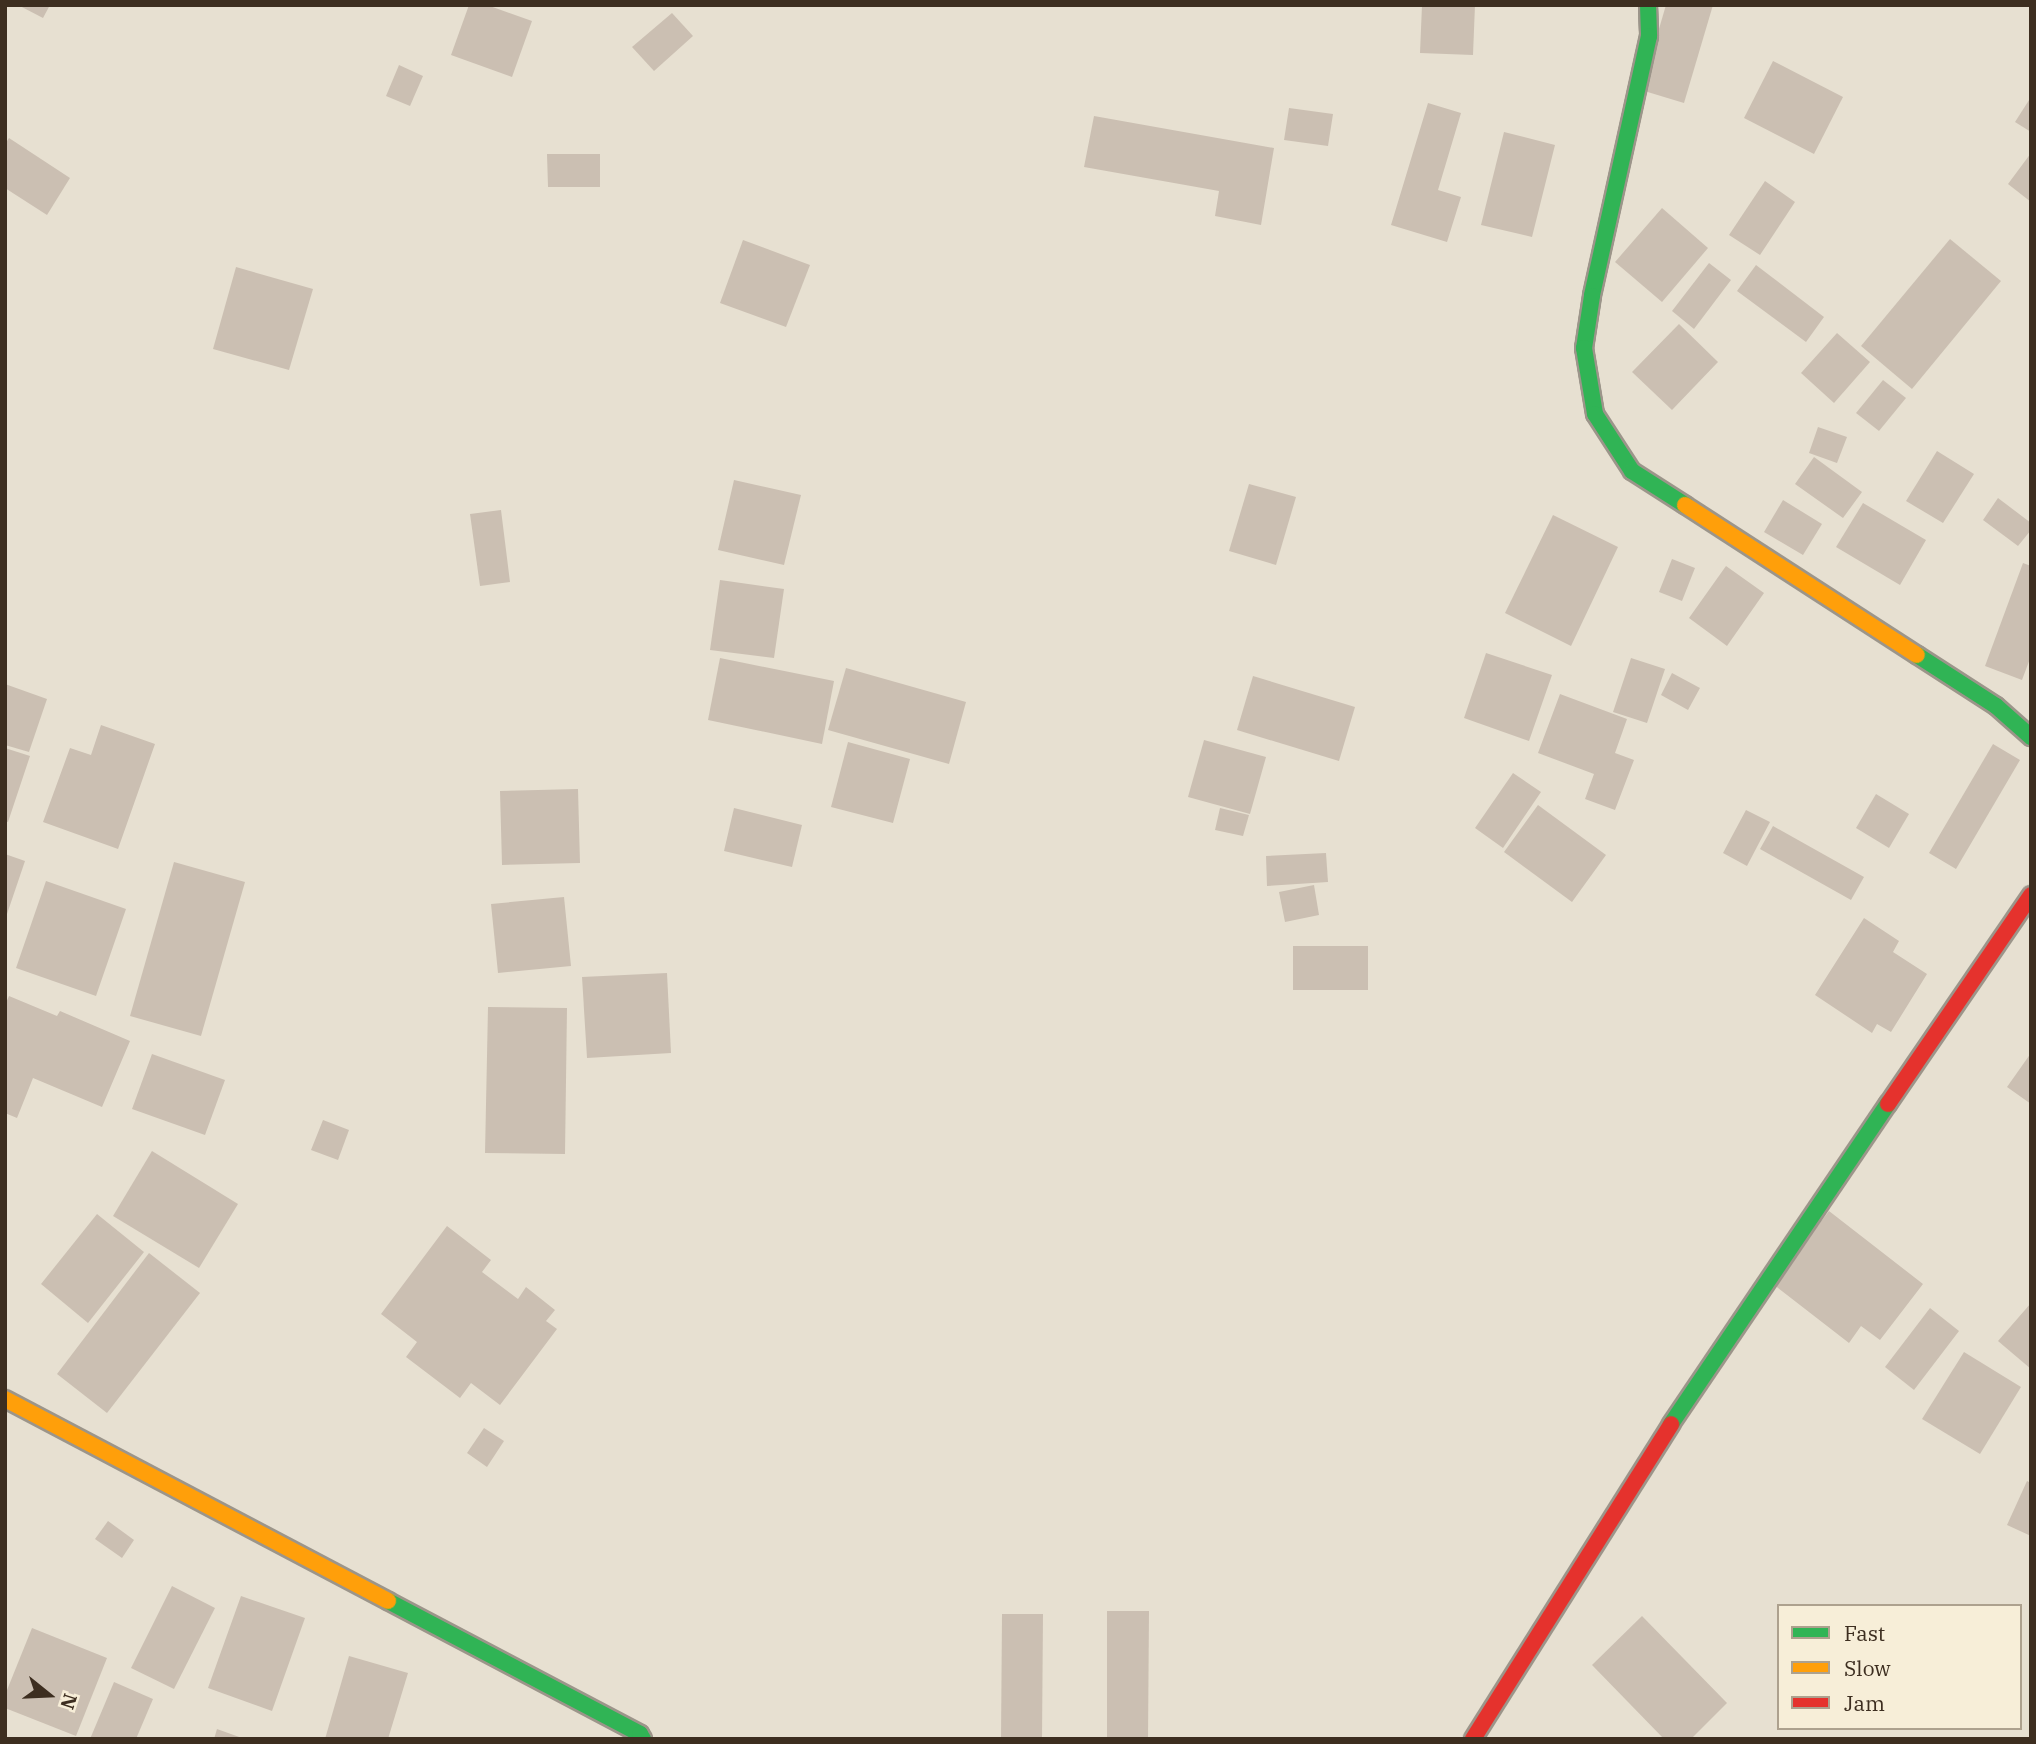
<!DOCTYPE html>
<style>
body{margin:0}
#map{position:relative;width:2036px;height:1744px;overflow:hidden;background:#e7e0d1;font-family:"IBM Plex Serif",serif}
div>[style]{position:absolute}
.building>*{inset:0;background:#cbbfb2}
.roads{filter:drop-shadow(2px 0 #9c958a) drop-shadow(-2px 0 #9c958a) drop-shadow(0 2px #9c958a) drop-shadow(0 -2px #9c958a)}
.fast>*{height:16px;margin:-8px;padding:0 8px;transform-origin:8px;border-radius:8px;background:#30b455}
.slow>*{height:16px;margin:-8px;padding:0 8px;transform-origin:8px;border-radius:8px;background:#ff9f0a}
.jam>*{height:16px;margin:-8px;padding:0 8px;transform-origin:8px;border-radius:8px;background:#e5322d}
span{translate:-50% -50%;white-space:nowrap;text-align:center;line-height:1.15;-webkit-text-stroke:6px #f7eed8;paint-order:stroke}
.frame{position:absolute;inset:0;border:7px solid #3d2e20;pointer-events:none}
.legend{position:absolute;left:1777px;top:1604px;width:245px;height:126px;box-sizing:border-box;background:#f7eed8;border:2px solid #ada18e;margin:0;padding:9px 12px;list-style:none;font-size:21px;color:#3d2e20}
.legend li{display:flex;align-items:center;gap:14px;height:35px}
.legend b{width:35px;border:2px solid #ada18e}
.north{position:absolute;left:14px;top:1660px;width:70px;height:70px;-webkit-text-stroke:5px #f7eed8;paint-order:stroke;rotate:108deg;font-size:19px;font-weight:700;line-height:28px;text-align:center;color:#3d2e20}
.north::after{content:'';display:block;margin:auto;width:24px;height:32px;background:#3d2e20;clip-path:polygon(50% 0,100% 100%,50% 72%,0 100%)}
</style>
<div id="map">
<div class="building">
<i style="clip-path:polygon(18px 5px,50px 5px,43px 18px)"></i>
<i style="clip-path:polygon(469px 5px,487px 5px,532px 21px,512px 77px,451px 55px)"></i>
<i style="clip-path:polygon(1422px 5px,1475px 5px,1473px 55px,1420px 53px)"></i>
<i style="clip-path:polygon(1666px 5px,1713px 5px,1684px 103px,1641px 90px)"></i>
<i style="clip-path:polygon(672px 13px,693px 36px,654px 71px,632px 47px)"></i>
<i style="clip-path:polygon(1773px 61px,1843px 97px,1814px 154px,1744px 118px)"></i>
<i style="clip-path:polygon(399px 65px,423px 76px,410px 106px,386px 96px)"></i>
<i style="clip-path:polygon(2031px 97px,2031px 132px,2015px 122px)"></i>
<i style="clip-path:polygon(1428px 103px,1461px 113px,1438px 190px,1461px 197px,1447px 242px,1391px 225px)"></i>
<i style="clip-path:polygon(1289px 108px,1333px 114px,1328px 146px,1284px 140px)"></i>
<i style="clip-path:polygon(1094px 116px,1274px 148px,1261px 225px,1215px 216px,1219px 191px,1084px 167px)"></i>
<i style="clip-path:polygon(1504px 132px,1555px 145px,1532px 237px,1481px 225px)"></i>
<i style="clip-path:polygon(9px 138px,70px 178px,47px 215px,5px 188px,5px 144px)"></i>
<i style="clip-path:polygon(2031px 153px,2031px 202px,2008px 184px)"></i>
<i style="clip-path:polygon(547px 154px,600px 154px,600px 187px,548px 187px)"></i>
<i style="clip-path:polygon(1765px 181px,1795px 202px,1760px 255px,1729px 235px)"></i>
<i style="clip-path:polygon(1662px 208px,1708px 248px,1662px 302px,1615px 262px)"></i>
<i style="clip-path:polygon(1950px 239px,2001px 281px,1912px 389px,1861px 346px)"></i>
<i style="clip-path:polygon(743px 240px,810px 265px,786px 327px,720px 303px)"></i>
<i style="clip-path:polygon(1709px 263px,1731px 280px,1694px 329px,1672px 311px)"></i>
<i style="clip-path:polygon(1756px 265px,1824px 317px,1806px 342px,1737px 291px)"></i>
<i style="clip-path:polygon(236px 267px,313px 289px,289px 370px,213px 349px)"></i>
<i style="clip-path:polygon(1679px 324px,1718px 362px,1672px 410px,1632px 372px)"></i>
<i style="clip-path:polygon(1837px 333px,1870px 362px,1834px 403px,1801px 373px)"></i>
<i style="clip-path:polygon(1883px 380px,1906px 398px,1879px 431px,1856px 413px)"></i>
<i style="clip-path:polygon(1818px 427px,1847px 437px,1837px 463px,1809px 453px)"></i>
<i style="clip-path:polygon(1937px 451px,1974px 474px,1943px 523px,1906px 501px)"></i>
<i style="clip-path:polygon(1814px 457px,1862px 492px,1843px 518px,1795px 484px)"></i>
<i style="clip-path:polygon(734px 480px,801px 495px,784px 565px,718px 550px)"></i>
<i style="clip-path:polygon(1249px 484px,1296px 497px,1276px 565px,1229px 551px)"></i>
<i style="clip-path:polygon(1998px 498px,2031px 523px,2031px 530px,2018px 546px,1983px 520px)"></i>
<i style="clip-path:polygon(1783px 500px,1822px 524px,1803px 555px,1764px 532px)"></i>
<i style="clip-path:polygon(1863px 503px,1926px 540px,1900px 585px,1836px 547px)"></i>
<i style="clip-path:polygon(501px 510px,510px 582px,480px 586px,470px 514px)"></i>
<i style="clip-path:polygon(1553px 515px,1618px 547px,1571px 646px,1505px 613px)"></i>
<i style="clip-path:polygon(1672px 559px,1695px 568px,1682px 601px,1659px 592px)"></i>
<i style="clip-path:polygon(2023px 563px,2031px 566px,2031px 656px,2022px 680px,1985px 666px)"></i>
<i style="clip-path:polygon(1726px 566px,1764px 593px,1727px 646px,1689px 618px)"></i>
<i style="clip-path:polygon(720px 580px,784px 589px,774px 658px,710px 650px)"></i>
<i style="clip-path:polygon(1486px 653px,1552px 675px,1529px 741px,1464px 718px)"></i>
<i style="clip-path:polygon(720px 658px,834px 681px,822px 744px,708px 720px)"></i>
<i style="clip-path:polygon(1631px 658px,1665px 669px,1647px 723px,1613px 712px)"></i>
<i style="clip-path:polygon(846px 668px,966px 702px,949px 764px,828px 730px)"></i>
<i style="clip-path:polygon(1672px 673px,1700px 688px,1688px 710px,1661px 695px)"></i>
<i style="clip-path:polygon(1253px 676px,1355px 707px,1339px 761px,1237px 730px)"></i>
<i style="clip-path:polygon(5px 684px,47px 699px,29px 752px,5px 745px)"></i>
<i style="clip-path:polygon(1560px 694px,1627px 719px,1615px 753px,1634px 760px,1615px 810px,1585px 799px,1594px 774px,1538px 753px)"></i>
<i style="clip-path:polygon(101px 725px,155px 744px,118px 849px,43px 822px,70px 748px,91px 755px)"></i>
<i style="clip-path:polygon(1204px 740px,1266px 757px,1250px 814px,1188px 797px)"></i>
<i style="clip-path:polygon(848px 742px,910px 759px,893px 823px,831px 807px)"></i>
<i style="clip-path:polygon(1993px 744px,2020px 760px,1956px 869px,1929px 853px)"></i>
<i style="clip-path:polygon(5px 748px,30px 756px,8px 822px,5px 821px)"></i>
<i style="clip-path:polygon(1513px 773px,1541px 792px,1503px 848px,1475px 828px)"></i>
<i style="clip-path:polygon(578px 789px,580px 863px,502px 865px,500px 791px)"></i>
<i style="clip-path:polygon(1876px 794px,1909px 814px,1889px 848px,1856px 828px)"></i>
<i style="clip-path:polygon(1538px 805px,1606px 855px,1572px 902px,1504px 852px)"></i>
<i style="clip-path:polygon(734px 808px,802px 825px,792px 867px,724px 851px)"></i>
<i style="clip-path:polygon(1220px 808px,1249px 815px,1243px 836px,1215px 830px)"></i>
<i style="clip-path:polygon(1746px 810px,1770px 822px,1747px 866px,1723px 853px)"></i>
<i style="clip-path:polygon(1773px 826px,1864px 877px,1851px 900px,1760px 849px)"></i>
<i style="clip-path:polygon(1326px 853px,1328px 882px,1267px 886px,1266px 856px)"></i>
<i style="clip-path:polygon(5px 854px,25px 861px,6px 917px,5px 916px)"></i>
<i style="clip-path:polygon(174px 862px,245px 882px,201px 1036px,130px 1016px)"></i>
<i style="clip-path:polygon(46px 881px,126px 909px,96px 996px,16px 968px)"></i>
<i style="clip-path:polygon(1314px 885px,1319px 915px,1285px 922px,1279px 892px)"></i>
<i style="clip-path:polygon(564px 897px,571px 966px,498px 973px,491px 904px)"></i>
<i style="clip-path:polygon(1864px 918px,1899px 941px,1893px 952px,1927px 974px,1891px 1032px,1877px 1024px,1872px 1033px,1815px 995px)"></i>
<i style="clip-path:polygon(1293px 946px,1368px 946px,1368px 990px,1293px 990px)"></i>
<i style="clip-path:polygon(667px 973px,671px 1053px,587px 1058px,582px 977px)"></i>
<i style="clip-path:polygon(9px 996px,57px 1016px,60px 1011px,130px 1041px,102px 1107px,33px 1078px,17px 1118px,5px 1113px,5px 1005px)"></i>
<i style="clip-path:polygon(488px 1007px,567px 1008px,565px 1154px,485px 1153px)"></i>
<i style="clip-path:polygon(2031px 1053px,2031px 1104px,2007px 1087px)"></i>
<i style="clip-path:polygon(152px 1054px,225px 1080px,205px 1135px,132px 1109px)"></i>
<i style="clip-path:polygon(323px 1120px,349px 1130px,338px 1160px,311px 1150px)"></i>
<i style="clip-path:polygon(152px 1151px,238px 1204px,199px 1268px,113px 1216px)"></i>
<i style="clip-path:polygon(1829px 1211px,1923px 1284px,1880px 1340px,1861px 1326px,1849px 1343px,1773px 1284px)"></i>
<i style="clip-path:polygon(97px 1214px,144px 1252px,88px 1323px,41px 1284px)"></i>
<i style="clip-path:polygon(447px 1226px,491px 1260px,482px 1272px,518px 1299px,526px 1287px,555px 1310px,546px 1321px,557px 1329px,500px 1405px,471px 1383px,460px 1398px,406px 1357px,417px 1342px,381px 1314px)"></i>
<i style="clip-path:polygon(149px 1253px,200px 1293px,107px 1413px,57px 1374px)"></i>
<i style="clip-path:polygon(2031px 1303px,2031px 1369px,1998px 1341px)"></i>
<i style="clip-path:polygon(1930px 1308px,1959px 1331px,1914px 1390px,1885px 1367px)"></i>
<i style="clip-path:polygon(1964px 1352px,2021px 1387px,1980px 1454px,1922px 1419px)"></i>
<i style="clip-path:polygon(484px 1428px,504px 1441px,487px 1467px,467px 1453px)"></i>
<i style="clip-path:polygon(2027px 1481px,2031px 1483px,2031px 1536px,2007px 1525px)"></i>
<i style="clip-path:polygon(108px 1521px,134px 1540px,122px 1558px,95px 1539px)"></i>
<i style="clip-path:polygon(172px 1586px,215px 1608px,174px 1689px,131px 1668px)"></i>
<i style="clip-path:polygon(241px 1596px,305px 1618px,272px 1711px,208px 1688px)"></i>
<i style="clip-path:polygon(1107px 1611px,1149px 1611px,1148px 1739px,1107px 1739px)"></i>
<i style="clip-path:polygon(1002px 1614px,1043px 1614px,1042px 1739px,1001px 1739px)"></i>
<i style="clip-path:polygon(1642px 1616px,1727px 1703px,1691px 1739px,1664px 1739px,1592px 1665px)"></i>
<i style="clip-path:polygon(32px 1628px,107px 1658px,76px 1736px,5px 1708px,5px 1695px)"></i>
<i style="clip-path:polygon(349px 1656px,408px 1673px,388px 1739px,325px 1739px)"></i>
<i style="clip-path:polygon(114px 1682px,153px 1699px,136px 1739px,90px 1739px)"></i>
<i style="clip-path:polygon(217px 1729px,242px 1738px,242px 1739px,214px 1739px)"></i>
</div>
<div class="roads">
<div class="fast">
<i style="left:1648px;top:5px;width:31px;rotate:88deg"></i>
<i style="left:1649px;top:36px;width:266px;rotate:102.4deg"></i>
<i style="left:1592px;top:296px;width:53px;rotate:98.7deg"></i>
<i style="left:1584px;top:348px;width:67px;rotate:80.5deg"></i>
<i style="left:1595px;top:414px;width:68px;rotate:57deg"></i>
<i style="left:1632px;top:471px;width:63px;rotate:32.7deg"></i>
<i style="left:1917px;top:655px;width:94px;rotate:32.8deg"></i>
<i style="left:1996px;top:706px;width:47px;rotate:41.5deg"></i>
<i style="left:1671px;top:1424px;width:387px;rotate:-55.9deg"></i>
<i style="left:388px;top:1601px;width:285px;rotate:27.8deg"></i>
<i style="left:640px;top:1734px;width:6px;rotate:59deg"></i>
</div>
<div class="slow">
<i style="left:1685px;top:505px;width:276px;rotate:32.9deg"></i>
<i style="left:5px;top:1399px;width:433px;rotate:27.8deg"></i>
</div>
<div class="jam">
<i style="left:1888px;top:1104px;width:253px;rotate:-55.6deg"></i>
<i style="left:1473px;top:1739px;width:372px;rotate:-57.8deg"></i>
</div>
</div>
<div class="frame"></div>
<ul class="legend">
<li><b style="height:9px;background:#30b455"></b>Fast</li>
<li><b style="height:9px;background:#ff9f0a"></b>Slow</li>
<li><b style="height:9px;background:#e5322d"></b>Jam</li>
</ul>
<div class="north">N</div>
</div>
